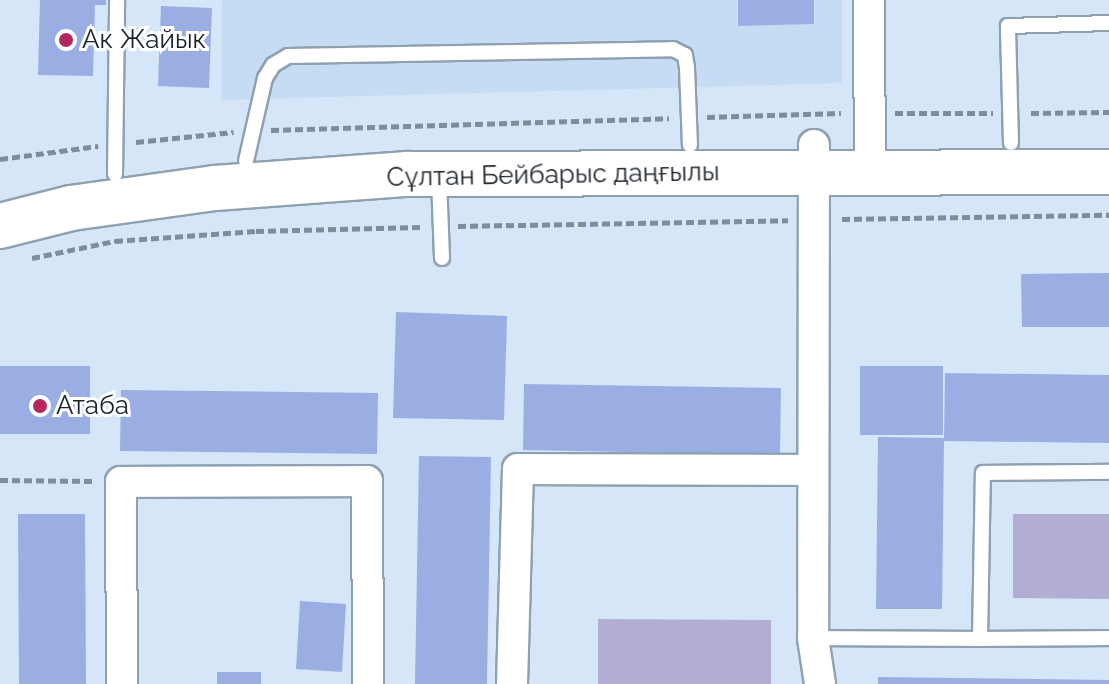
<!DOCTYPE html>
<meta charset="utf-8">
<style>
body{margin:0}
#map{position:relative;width:1109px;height:684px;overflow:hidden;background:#d4e6f7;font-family:Raleway,sans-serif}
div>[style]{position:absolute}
.built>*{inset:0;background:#c5dcf3}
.green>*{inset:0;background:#b4add3}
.building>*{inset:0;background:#9baee4}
.path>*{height:5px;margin-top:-2.5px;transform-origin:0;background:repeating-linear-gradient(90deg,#808c99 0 8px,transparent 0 12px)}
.roads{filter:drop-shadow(2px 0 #8fa1b1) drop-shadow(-2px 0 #8fa1b1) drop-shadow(0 2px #8fa1b1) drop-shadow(0 -2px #8fa1b1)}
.lane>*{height:14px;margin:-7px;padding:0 7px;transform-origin:7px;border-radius:7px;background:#fff}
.street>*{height:30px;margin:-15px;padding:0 15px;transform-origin:15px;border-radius:15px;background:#fff}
.primary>*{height:44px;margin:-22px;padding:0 22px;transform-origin:22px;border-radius:22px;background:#fff}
.dots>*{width:22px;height:22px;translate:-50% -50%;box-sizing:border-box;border:4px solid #fff;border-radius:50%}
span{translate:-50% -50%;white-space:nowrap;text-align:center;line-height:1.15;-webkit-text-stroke:6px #fff;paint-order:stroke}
.poi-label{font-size:26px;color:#1d232a}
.left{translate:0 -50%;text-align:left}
.street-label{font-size:26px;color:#1d232a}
</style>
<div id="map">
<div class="built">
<i style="clip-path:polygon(222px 0,842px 0,842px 83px,221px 100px)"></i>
</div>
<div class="green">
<i style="clip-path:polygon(1013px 514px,1109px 514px,1109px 599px,1013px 598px)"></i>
<i style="clip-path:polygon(598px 619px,771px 620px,771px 684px,598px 684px)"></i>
</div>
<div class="building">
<i style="clip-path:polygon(40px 0,106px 0,106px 5px,95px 5px,93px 76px,38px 75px)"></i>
<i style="clip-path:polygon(738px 0,814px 0,814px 24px,738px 26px)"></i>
<i style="clip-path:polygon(161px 6px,212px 8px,209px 88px,158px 86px)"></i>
<i style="clip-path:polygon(1109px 273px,1109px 327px,1022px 327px,1021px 274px)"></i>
<i style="clip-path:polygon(396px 312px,507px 316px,504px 420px,393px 418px)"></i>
<i style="clip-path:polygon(0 366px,90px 366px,90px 434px,0 434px)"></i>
<i style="clip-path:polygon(860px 366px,943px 366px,943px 435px,860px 435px)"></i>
<i style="clip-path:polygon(945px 373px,1109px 375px,1109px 443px,944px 441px,942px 609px,876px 609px,878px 437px,944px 438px)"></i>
<i style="clip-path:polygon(524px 384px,781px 388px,780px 455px,523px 450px)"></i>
<i style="clip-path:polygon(121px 390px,378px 393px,377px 454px,120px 451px)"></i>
<i style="clip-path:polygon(419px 456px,491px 457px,487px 684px,415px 684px)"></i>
<i style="clip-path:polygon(18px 514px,85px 514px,86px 684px,19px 684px)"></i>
<i style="clip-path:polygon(300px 601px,346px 604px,342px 672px,296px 669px)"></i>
<i style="clip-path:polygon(217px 672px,261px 672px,261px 684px,217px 684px)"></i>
<i style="clip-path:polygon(878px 677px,1109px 680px,1109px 684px,878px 684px)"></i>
</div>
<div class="path">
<i style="left:895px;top:113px;width:98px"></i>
<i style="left:1031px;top:113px;width:78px;rotate:-0.7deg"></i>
<i style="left:707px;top:117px;width:134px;rotate:-1.7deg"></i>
<i style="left:271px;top:130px;width:398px;rotate:-1.7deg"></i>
<i style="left:136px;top:142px;width:98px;rotate:-5.9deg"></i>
<i style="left:0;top:159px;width:99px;rotate:-7.6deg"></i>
<i style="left:842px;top:219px;width:267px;rotate:-0.9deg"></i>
<i style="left:458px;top:226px;width:330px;rotate:-1deg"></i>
<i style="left:32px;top:258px;width:85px;rotate:-11.6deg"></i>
<i style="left:115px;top:241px;width:141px;rotate:-4.1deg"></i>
<i style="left:256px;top:231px;width:164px;rotate:-1.4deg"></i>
<i style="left:0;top:480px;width:95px;rotate:0.6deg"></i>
</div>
<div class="roads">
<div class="lane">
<i style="left:1011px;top:143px;width:117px;rotate:-91.5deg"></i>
<i style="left:1008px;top:26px;width:101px;rotate:-1.7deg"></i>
<i style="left:246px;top:161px;width:85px;rotate:-77.1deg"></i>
<i style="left:265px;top:78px;width:15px;rotate:-58deg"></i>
<i style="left:273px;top:65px;width:17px;rotate:-31deg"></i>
<i style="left:288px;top:56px;width:385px;rotate:-1deg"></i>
<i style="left:673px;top:49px;width:13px;rotate:27deg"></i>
<i style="left:685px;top:55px;width:13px;rotate:81deg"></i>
<i style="left:687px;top:68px;width:77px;rotate:87.8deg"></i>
<i style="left:115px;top:174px;width:174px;rotate:-89.3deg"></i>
<i style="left:439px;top:179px;width:79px;rotate:87.8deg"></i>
<i style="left:813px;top:638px;width:167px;rotate:0.3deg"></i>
<i style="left:980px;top:639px;width:166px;rotate:-89deg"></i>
<i style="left:983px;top:473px;width:126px;rotate:-0.5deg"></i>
<i style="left:980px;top:639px;width:129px;rotate:-0.4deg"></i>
</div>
<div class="street">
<i style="left:869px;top:0;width:174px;rotate:89.7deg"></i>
<i style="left:814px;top:145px;width:493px;rotate:90.1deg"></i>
<i style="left:813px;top:638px;width:47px;rotate:81.3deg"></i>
<i style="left:122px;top:684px;width:202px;rotate:-90.3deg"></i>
<i style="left:121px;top:482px;width:246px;rotate:-0.2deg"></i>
<i style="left:367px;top:481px;width:203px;rotate:89.7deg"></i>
<i style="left:512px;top:684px;width:215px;rotate:-88.4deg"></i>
<i style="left:518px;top:469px;width:294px;rotate:0.2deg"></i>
</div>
<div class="primary">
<i style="left:0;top:226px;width:73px;rotate:-14.2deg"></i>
<i style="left:71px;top:208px;width:145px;rotate:-7.9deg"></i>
<i style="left:215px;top:188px;width:193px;rotate:-4.2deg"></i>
<i style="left:407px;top:174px;width:702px;rotate:-0.16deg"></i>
</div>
</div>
<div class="dots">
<i style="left:66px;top:40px;background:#b5285d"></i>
<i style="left:40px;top:406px;background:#b5285d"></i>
</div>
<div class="poi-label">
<span class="left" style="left:82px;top:40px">Ак Жайык</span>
<span class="left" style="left:56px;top:406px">Атаба</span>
</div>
<div class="street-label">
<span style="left:553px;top:175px;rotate:-1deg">Сұлтан Бейбарыс даңғылы</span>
</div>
</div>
